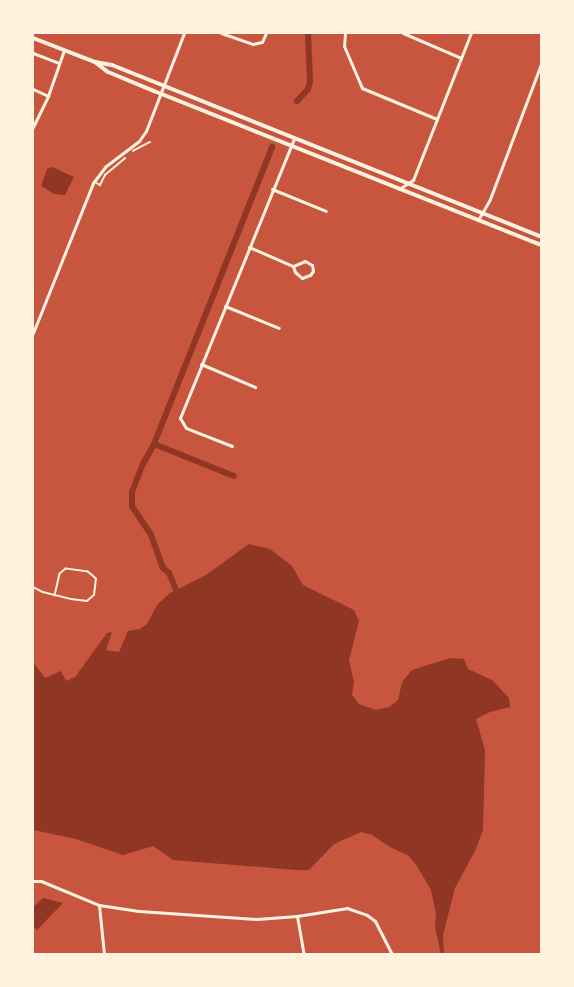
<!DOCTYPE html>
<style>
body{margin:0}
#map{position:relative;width:574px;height:987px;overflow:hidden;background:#c8553d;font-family:"Sofia Sans Condensed",sans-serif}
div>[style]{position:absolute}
.water>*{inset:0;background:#8f3625}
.canal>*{height:6px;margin:-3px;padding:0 3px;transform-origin:3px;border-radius:3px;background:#8f3625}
.path>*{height:1.5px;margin:-0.75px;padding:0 0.75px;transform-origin:0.75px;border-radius:0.75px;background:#fff3e0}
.service>*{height:1.5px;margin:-0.75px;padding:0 0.75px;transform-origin:0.75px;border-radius:0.75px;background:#fff3e0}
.minor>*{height:3px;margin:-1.5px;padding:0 1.5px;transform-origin:1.5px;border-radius:1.5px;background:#fff3e0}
.tertiary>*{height:4px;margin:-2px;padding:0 2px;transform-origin:2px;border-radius:2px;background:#fff3e0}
span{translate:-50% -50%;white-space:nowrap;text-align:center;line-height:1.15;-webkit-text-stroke:4.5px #fff3e0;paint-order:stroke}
.frame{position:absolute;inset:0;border:34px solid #fff3e0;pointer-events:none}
</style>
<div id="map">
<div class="water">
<i style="clip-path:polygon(52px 167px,74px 177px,65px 195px,54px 194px,41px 186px,47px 169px)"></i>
<i style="clip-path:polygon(249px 544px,270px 549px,292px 566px,303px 585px,354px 610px,359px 621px,349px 660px,354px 682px,352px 695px,359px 704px,376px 710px,389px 707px,398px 700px,402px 682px,412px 670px,450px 658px,464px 659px,468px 669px,492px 680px,509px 698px,510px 707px,490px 712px,476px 719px,485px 750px,483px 830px,475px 851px,455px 888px,443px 935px,444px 954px,441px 954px,435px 927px,436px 914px,431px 890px,417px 866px,409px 856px,390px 847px,372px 835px,361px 832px,334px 844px,309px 870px,296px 870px,173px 860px,153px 846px,123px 855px,76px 839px,33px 830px,33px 662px,45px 678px,61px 671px,66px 681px,75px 677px,107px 633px,112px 632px,106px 650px,119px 652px,128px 631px,140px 629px,147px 624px,157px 605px,170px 593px,206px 575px)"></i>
<i style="clip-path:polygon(43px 898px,63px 903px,37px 930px,33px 926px,33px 907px)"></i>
</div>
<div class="canal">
<i style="left:297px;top:101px;width:16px;rotate:-47deg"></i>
<i style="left:308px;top:89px;width:7px;rotate:-74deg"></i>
<i style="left:310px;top:82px;width:49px;rotate:-92.3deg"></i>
<i style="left:154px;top:444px;width:86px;rotate:21.8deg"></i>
<i style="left:176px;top:590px;width:18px;rotate:-112deg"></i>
<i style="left:169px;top:573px;width:8px;rotate:-140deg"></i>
<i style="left:163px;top:568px;width:37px;rotate:-110deg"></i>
<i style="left:150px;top:533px;width:32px;rotate:-124deg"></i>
<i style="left:132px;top:506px;width:14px;rotate:-90deg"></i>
<i style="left:132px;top:492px;width:30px;rotate:-69deg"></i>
<i style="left:143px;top:464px;width:23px;rotate:-61deg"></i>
<i style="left:154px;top:444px;width:320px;rotate:-68.3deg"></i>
</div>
<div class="path">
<i style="left:133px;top:151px;width:19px;rotate:-28deg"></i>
<i style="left:97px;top:183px;width:4px;rotate:34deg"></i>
<i style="left:100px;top:185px;width:11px;rotate:-63deg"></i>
<i style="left:105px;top:175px;width:26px;rotate:-40deg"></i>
</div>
<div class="service">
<i style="left:33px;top:587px;width:11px;rotate:27deg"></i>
<i style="left:43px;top:592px;width:29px;rotate:14deg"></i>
<i style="left:71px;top:599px;width:16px;rotate:7deg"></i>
<i style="left:87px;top:601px;width:9px;rotate:-41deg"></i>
<i style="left:94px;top:595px;width:16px;rotate:-83deg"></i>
<i style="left:96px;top:579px;width:11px;rotate:-139deg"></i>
<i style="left:88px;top:572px;width:22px;rotate:-172deg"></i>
<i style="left:66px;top:569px;width:8px;rotate:140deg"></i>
<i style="left:60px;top:574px;width:22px;rotate:103deg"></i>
</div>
<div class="minor">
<i style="left:221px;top:33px;width:34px;rotate:19deg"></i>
<i style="left:253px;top:44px;width:9px;rotate:-13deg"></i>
<i style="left:262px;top:42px;width:10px;rotate:-66deg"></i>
<i style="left:345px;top:33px;width:13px;rotate:94deg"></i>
<i style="left:344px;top:46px;width:46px;rotate:66.8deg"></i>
<i style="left:362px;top:88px;width:81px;rotate:22.5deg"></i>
<i style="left:403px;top:33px;width:63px;rotate:23.3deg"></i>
<i style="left:33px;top:53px;width:28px;rotate:21deg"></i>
<i style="left:33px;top:89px;width:17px;rotate:25deg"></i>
<i style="left:33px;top:127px;width:34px;rotate:-64deg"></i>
<i style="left:48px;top:96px;width:49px;rotate:-70.8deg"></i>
<i style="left:272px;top:189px;width:58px;rotate:22.2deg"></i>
<i style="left:399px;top:189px;width:17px;rotate:-33deg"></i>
<i style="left:413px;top:180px;width:158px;rotate:-68.5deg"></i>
<i style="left:478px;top:220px;width:24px;rotate:-60deg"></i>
<i style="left:490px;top:199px;width:144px;rotate:-69.3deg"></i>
<i style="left:249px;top:247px;width:48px;rotate:23.4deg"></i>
<i style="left:293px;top:266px;width:6px;rotate:72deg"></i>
<i style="left:295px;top:272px;width:9px;rotate:41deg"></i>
<i style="left:302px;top:278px;width:9px;rotate:-21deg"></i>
<i style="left:310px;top:275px;width:5px;rotate:-53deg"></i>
<i style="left:313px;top:271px;width:6px;rotate:-99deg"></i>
<i style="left:312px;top:265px;width:8px;rotate:-150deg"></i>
<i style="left:305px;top:261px;width:13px;rotate:157deg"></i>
<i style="left:225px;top:306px;width:58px;rotate:22.2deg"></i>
<i style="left:33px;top:333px;width:162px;rotate:-68.2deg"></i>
<i style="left:93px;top:183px;width:21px;rotate:-53deg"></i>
<i style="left:106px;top:166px;width:41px;rotate:-37.1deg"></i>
<i style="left:139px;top:141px;width:12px;rotate:-55deg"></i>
<i style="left:146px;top:131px;width:105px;rotate:-68.8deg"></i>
<i style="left:201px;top:364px;width:59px;rotate:23.1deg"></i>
<i style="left:232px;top:446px;width:49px;rotate:-158.6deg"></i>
<i style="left:186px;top:428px;width:12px;rotate:-121deg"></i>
<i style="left:180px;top:418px;width:302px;rotate:-67.8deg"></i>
<i style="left:33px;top:881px;width:8px"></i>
<i style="left:41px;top:881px;width:63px;rotate:22.5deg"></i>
<i style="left:99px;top:905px;width:40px;rotate:8.5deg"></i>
<i style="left:139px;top:911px;width:118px;rotate:3.9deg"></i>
<i style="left:257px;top:919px;width:40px;rotate:-4.3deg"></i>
<i style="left:297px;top:916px;width:51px;rotate:-9.1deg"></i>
<i style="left:347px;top:908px;width:21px;rotate:19deg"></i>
<i style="left:367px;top:915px;width:10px;rotate:37deg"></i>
<i style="left:375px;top:921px;width:37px;rotate:63deg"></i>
<i style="left:99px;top:905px;width:49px;rotate:84.2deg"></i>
<i style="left:297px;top:916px;width:39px;rotate:80deg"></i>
</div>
<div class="tertiary">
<i style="left:33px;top:38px;width:66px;rotate:21.2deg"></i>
<i style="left:95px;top:62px;width:17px;rotate:10deg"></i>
<i style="left:112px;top:65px;width:462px;rotate:21.8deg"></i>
<i style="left:95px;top:62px;width:16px;rotate:38deg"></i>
<i style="left:108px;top:72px;width:50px;rotate:22.4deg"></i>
<i style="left:154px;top:91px;width:417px;rotate:21.7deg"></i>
</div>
<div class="frame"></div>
</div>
